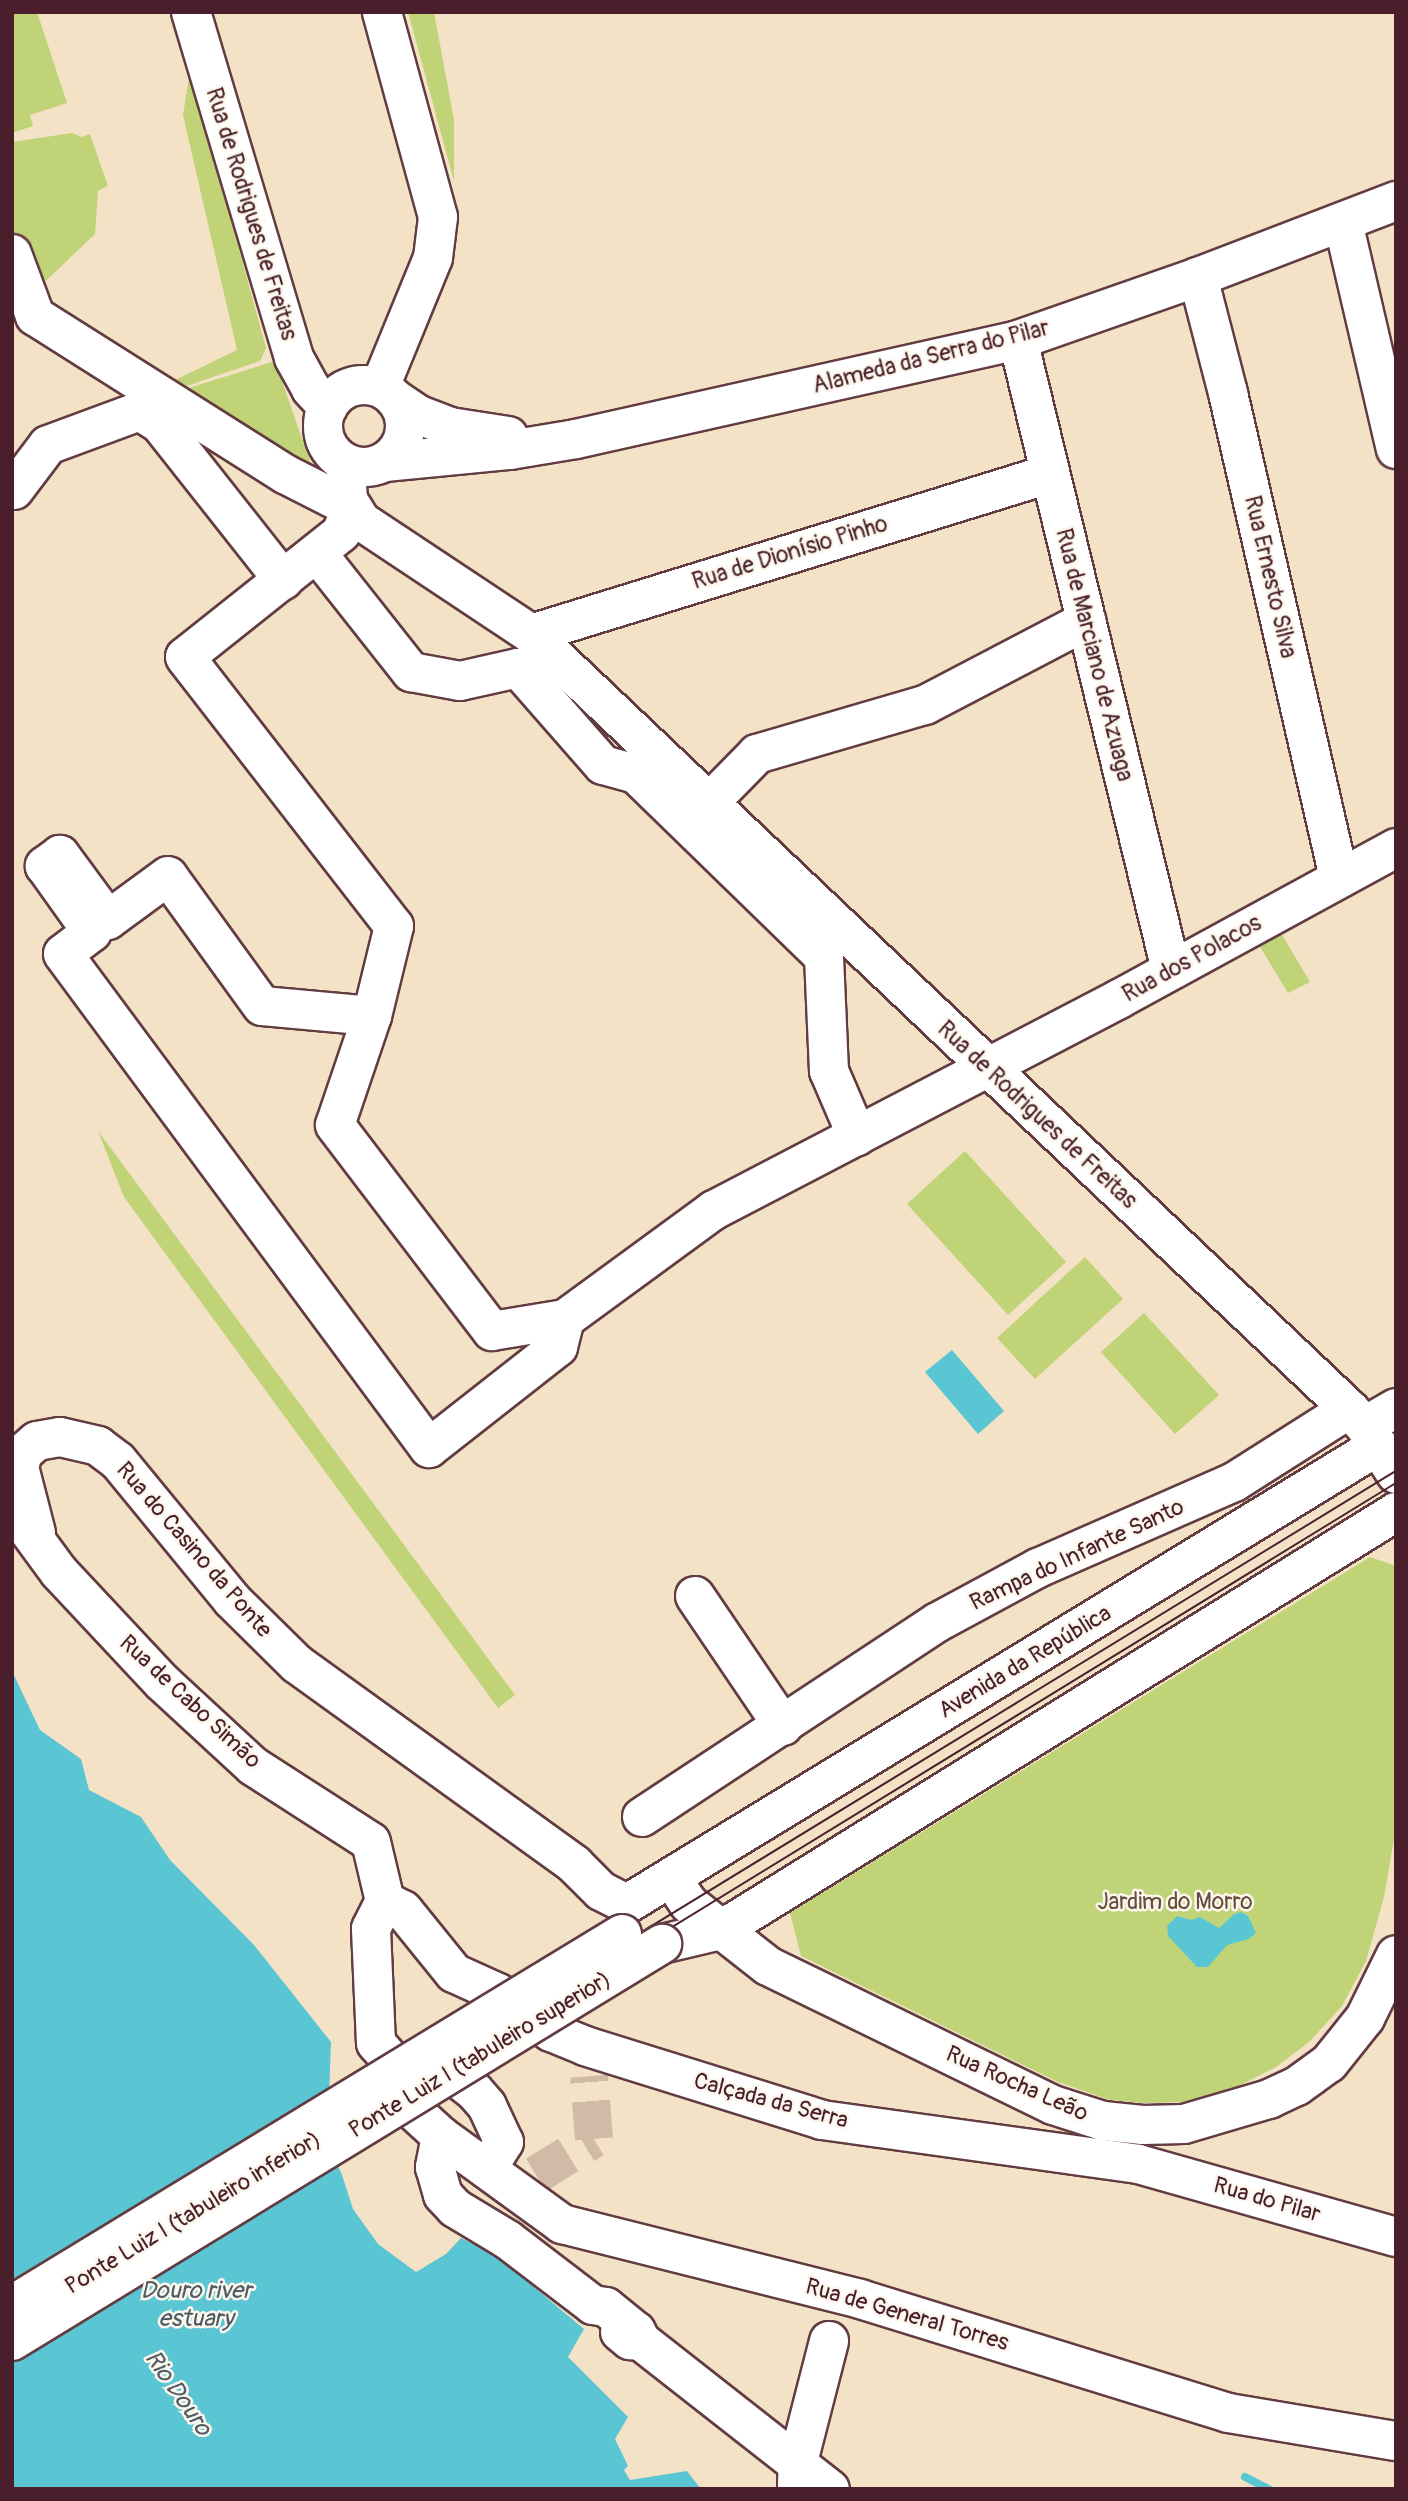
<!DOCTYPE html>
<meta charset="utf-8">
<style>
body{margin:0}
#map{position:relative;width:1408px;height:2501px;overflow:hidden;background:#f3e2c6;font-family:Pangolin,sans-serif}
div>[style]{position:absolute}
.green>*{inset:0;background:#c0d377}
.water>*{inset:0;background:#5ac6d3}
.stream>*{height:8px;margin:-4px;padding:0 4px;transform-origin:4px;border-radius:4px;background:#5ac6d3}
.minor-tunnel>*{height:38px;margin-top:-19px;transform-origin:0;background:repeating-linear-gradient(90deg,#d1bba7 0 38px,transparent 0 57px)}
.roads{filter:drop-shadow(2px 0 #633c42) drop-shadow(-2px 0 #633c42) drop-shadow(0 2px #633c42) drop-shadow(0 -2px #633c42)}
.minor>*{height:38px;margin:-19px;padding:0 19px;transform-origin:19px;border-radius:19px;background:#fff}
.major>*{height:38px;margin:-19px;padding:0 19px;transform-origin:19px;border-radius:19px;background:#fff}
.major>.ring{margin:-19px;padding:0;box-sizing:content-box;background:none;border:38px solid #fff;border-radius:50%}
.tram>*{height:2px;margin:-1px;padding:0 1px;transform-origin:1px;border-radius:1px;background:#4a1f2b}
.bridges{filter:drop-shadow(2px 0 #633c42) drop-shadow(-2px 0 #633c42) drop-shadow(0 2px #633c42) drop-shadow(0 -2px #633c42)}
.minor-bridge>*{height:38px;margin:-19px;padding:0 19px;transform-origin:19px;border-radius:19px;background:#fff}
span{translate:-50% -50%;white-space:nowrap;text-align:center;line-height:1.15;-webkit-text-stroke:5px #fbf7ec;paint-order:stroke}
.street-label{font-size:23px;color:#4a1f2b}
.park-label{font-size:23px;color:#684c3e}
.water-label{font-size:24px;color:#505966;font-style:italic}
.frame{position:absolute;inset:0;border:14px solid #4a1f2b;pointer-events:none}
</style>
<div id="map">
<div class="green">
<i style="clip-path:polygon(19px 12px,37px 12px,67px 103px,30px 115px,33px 126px,12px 133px,12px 15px)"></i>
<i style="clip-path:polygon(408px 12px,434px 12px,454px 120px,454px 181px)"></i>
<i style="clip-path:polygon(190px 70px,266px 348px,260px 361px,172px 391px,171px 382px,237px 350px,183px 115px)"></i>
<i style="clip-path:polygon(72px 133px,82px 137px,90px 134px,108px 186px,98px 191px,95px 234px,32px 294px,12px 237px,12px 142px)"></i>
<i style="clip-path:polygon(275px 361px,316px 479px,173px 393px)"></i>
<i style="clip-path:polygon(1281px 933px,1310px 982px,1288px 993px,1259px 945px)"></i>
<i style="clip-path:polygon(98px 1131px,515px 1695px,498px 1708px,124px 1197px)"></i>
<i style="clip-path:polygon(965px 1151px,1066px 1262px,1008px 1315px,907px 1204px)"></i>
<i style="clip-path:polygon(1085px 1257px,1123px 1299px,1035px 1379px,997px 1338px)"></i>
<i style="clip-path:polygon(1144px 1313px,1219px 1395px,1175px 1434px,1101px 1352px)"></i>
<i style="clip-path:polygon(1370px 1557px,1396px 1566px,1396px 1827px,1384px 1897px,1366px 1961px,1342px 2006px,1309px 2042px,1276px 2067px,1235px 2088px,1182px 2102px,1145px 2103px,1110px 2100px,1058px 2082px,801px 1956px,790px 1913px)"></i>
</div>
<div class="water">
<i style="clip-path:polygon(952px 1350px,1004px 1411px,978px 1434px,925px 1372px)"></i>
<i style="clip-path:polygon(12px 1671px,40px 1730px,81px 1759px,89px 1790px,141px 1817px,170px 1860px,254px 1945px,331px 2042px,329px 2098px,307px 2113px,341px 2172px,353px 2209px,378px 2244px,416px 2272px,446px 2254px,461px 2238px,498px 2257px,584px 2329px,568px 2357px,628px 2417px,615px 2439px,628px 2466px,624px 2470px,630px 2480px,687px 2471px,701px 2489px,12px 2489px)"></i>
<i style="clip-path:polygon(1241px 1912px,1248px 1916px,1256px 1933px,1249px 1939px,1227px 1945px,1208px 1967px,1197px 1967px,1168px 1936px,1167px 1926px,1177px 1916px,1191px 1920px,1200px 1917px,1219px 1928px,1234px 1914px)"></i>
</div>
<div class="stream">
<i style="left:1245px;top:2477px;width:27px;rotate:27deg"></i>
</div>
<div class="minor-tunnel">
<i style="left:536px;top:2175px;width:68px;rotate:-31.8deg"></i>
<i style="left:594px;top:2139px;width:63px;rotate:-94.5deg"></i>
</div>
<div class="roads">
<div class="minor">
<i style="left:191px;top:12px;width:361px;rotate:73.4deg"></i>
<i style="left:294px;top:358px;width:35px;rotate:61deg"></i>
<i style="left:311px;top:389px;width:25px;rotate:47deg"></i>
<i style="left:1343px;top:222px;width:233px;rotate:76.9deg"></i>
<i style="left:12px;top:254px;width:66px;rotate:69.6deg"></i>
<i style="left:35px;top:316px;width:296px;rotate:32.3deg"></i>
<i style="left:285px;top:474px;width:75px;rotate:26.9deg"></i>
<i style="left:352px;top:508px;width:27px;rotate:114deg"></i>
<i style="left:341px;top:533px;width:199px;rotate:141.5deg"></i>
<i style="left:185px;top:657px;width:341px;rotate:52.2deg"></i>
<i style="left:394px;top:926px;width:93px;rotate:103.7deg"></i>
<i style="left:372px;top:1016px;width:115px;rotate:108.7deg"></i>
<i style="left:335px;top:1125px;width:259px;rotate:52.7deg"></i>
<i style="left:492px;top:1331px;width:74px;rotate:-9.3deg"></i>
<i style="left:565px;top:1319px;width:185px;rotate:-36.2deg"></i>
<i style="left:714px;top:1210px;width:457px;rotate:-27.5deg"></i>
<i style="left:1119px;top:999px;width:315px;rotate:-28.6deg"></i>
<i style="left:1198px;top:277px;width:120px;rotate:75.5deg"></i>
<i style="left:1228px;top:393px;width:498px;rotate:77.1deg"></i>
<i style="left:1018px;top:340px;width:648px;rotate:76.35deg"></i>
<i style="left:398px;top:401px;width:25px;rotate:34deg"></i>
<i style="left:419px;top:415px;width:33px;rotate:21deg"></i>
<i style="left:450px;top:427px;width:59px;rotate:8.8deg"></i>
<i style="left:385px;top:462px;width:126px;rotate:-5.5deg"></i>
<i style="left:510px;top:450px;width:67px;rotate:-9.5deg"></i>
<i style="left:576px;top:439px;width:453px;rotate:-12.6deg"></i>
<i style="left:1018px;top:340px;width:191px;rotate:-19.3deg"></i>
<i style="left:1198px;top:277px;width:212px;rotate:-21deg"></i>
<i style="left:14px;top:490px;width:56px;rotate:-52.9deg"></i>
<i style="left:48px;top:445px;width:98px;rotate:-20.3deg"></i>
<i style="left:140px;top:411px;width:24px;rotate:33deg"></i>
<i style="left:160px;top:424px;width:199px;rotate:51.7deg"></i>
<i style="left:317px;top:553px;width:152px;rotate:51.7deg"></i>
<i style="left:411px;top:672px;width:50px;rotate:10.4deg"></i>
<i style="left:460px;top:681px;width:59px;rotate:-12.6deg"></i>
<i style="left:518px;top:668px;width:129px;rotate:48.8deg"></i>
<i style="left:603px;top:765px;width:34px;rotate:15deg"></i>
<i style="left:636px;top:774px;width:262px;rotate:44.2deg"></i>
<i style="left:824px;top:957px;width:114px;rotate:87.5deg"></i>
<i style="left:829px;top:1071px;width:71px;rotate:66.7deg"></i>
<i style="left:531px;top:634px;width:542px;rotate:-17.16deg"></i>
<i style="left:709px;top:803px;width:69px;rotate:-45.6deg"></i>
<i style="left:757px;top:754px;width:175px;rotate:-16.3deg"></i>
<i style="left:925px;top:705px;width:182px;rotate:-27.6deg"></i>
<i style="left:372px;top:1016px;width:110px;rotate:-174.8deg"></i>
<i style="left:262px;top:1006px;width:160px;rotate:-125.9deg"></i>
<i style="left:168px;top:876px;width:74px;rotate:143.7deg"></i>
<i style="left:108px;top:920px;width:81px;rotate:-126.4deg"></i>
<i style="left:60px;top:855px;width:19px;rotate:144deg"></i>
<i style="left:45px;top:866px;width:81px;rotate:54.5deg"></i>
<i style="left:92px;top:932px;width:36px;rotate:143deg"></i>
<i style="left:63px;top:954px;width:615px;rotate:53.47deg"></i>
<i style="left:429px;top:1448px;width:164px;rotate:-38.1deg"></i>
<i style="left:558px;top:1347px;width:29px;rotate:-76deg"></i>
<i style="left:12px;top:1508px;width:79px;rotate:53.7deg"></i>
<i style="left:59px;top:1572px;width:151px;rotate:46.9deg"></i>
<i style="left:162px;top:1682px;width:124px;rotate:42.7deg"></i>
<i style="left:253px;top:1766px;width:140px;rotate:32.8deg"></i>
<i style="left:371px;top:1842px;width:61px;rotate:76.7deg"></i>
<i style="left:385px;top:1901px;width:31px;rotate:117deg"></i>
<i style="left:371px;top:1929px;width:114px;rotate:87.5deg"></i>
<i style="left:376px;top:2043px;width:33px;rotate:49deg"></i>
<i style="left:398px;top:2068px;width:59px;rotate:8.8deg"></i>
<i style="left:456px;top:2077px;width:24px;rotate:38deg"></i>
<i style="left:475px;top:2092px;width:18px;rotate:49deg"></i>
<i style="left:487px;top:2106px;width:40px;rotate:65deg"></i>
<i style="left:504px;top:2142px;width:32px;rotate:122deg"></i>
<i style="left:36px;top:1533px;width:68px;rotate:-104.4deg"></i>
<i style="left:19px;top:1467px;width:15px;rotate:-74deg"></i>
<i style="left:23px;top:1453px;width:18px;rotate:-41deg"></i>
<i style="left:37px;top:1441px;width:23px;rotate:-10deg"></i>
<i style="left:60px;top:1437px;width:39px;rotate:13deg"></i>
<i style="left:98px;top:1446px;width:25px;rotate:37deg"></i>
<i style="left:118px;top:1461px;width:180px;rotate:50.6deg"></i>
<i style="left:232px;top:1600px;width:91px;rotate:44.6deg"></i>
<i style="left:297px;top:1664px;width:342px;rotate:35.8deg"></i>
<i style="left:574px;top:1864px;width:38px;rotate:45deg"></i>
<i style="left:601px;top:1891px;width:29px;rotate:27deg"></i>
<i style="left:695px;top:1596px;width:157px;rotate:55.9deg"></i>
<i style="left:642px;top:1817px;width:354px;rotate:-33.4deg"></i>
<i style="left:938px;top:1622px;width:114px;rotate:-28.4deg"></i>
<i style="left:1038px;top:1568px;width:214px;rotate:-23.7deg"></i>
<i style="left:1234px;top:1482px;width:136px;rotate:-32.4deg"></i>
<i style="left:672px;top:1879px;width:30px;rotate:56deg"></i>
<i style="left:689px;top:1904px;width:100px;rotate:38.1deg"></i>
<i style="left:768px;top:1966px;width:317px;rotate:26deg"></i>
<i style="left:1053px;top:2105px;width:52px;rotate:17.7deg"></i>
<i style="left:1103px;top:2121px;width:40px;rotate:5.7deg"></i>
<i style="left:1143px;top:2125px;width:41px;rotate:-1.4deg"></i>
<i style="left:1184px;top:2124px;width:89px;rotate:-16.4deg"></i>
<i style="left:1269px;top:2099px;width:31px;rotate:-25deg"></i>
<i style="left:1297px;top:2086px;width:39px;rotate:-36deg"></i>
<i style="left:1329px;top:2063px;width:58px;rotate:-51.3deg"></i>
<i style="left:1365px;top:2018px;width:70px;rotate:-63.8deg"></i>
<i style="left:385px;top:1901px;width:20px;rotate:27deg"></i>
<i style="left:403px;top:1910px;width:81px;rotate:51deg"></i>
<i style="left:454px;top:1973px;width:48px;rotate:24.4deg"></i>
<i style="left:498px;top:1993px;width:66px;rotate:36.3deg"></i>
<i style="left:551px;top:2032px;width:37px;rotate:22deg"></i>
<i style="left:585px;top:2046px;width:248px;rotate:17.3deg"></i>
<i style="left:822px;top:2120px;width:319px;rotate:7.9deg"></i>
<i style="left:1138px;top:2164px;width:268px;rotate:15.8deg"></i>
<i style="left:627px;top:1904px;width:880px;rotate:-31.38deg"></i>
<i style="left:662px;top:1944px;width:61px;rotate:-13.3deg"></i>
<i style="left:721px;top:1930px;width:794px;rotate:-31.77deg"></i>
<i style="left:441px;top:2136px;width:32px;rotate:101deg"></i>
<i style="left:435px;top:2167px;width:29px;rotate:74deg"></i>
<i style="left:443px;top:2195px;width:18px;rotate:47deg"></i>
<i style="left:455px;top:2208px;width:62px;rotate:31.1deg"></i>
<i style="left:508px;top:2240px;width:107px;rotate:37.4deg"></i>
<i style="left:593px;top:2305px;width:13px;rotate:9deg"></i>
<i style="left:606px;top:2307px;width:38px;rotate:39deg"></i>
<i style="left:636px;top:2331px;width:11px;rotate:63deg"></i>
<i style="left:620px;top:2332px;width:13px;rotate:39deg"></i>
<i style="left:630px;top:2340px;width:11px;rotate:5deg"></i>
<i style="left:641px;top:2341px;width:240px;rotate:38.1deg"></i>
<i style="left:797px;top:2485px;width:23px;rotate:-88deg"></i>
<i style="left:798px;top:2462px;width:125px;rotate:-75.6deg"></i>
</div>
<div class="major">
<i class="ring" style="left:323px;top:385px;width:44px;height:44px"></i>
<i style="left:380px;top:387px;width:139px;rotate:-67.7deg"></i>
<i style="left:433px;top:258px;width:41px;rotate:-83deg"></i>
<i style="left:438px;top:217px;width:213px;rotate:-105.3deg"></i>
<i style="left:346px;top:464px;width:36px;rotate:87deg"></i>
<i style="left:348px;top:500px;width:25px;rotate:58deg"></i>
<i style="left:361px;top:521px;width:204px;rotate:33.6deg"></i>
<i style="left:531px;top:634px;width:1127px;rotate:43.45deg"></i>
<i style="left:1349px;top:1409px;width:23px;rotate:47deg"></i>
<i style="left:1365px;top:1426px;width:57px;rotate:57.1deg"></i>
<i style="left:1365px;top:1426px;width:36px;rotate:-30deg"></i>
<i style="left:379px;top:2100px;width:16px;rotate:-30deg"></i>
<i style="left:393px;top:2092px;width:65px;rotate:42.5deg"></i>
<i style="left:441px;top:2136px;width:150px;rotate:36deg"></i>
<i style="left:562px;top:2224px;width:307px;rotate:14.1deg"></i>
<i style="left:860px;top:2299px;width:385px;rotate:17.2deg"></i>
<i style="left:1228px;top:2413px;width:170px;rotate:9.5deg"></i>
</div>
</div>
<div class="tram">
<i style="left:12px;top:2317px;width:1622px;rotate:-31.44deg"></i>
<i style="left:12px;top:2332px;width:1624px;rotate:-31.53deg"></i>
</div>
<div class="bridges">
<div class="minor-bridge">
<i style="left:12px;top:2305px;width:714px;rotate:-31.31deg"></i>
<i style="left:12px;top:2341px;width:762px;rotate:-31.42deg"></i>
</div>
</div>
<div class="street-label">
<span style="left:251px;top:214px;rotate:73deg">Rua de Rodrigues de Freitas</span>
<span style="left:931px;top:357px;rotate:-14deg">Alameda da Serra do Pilar</span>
<span style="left:790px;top:553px;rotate:-17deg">Rua de Dionísio Pinho</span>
<span style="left:1270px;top:577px;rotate:77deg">Rua Ernesto Silva</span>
<span style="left:1094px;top:655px;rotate:76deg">Rua de Marciano de Azuaga</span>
<span style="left:1192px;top:959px;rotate:-29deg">Rua dos Polacos</span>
<span style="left:1037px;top:1115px;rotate:43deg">Rua de Rodrigues de Freitas</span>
<span style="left:194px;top:1550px;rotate:49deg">Rua do Casino da Ponte</span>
<span style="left:1077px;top:1555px;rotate:-25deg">Rampa do Infante Santo</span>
<span style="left:1025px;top:1662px;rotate:-31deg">Avenida da República</span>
<span style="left:190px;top:1702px;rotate:43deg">Rua de Cabo Simão</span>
<span style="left:480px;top:2055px;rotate:-31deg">Ponte Luiz I (tabuleiro superior)</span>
<span style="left:1017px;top:2084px;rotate:24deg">Rua Rocha Leão</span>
<span style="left:771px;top:2101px;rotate:15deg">Calçada da Serra</span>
<span style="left:1267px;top:2200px;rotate:16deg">Rua do Pilar</span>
<span style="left:193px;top:2213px;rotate:-31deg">Ponte Luiz I (tabuleiro inferior)</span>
<span style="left:907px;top:2315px;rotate:16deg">Rua de General Torres</span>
</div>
<div class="park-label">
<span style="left:1175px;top:1902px">Jardim do Morro</span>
</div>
<div class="water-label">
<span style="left:196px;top:2305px">Douro river<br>estuary</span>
<span style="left:178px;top:2393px;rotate:55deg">Rio Douro</span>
</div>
<div class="frame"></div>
</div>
